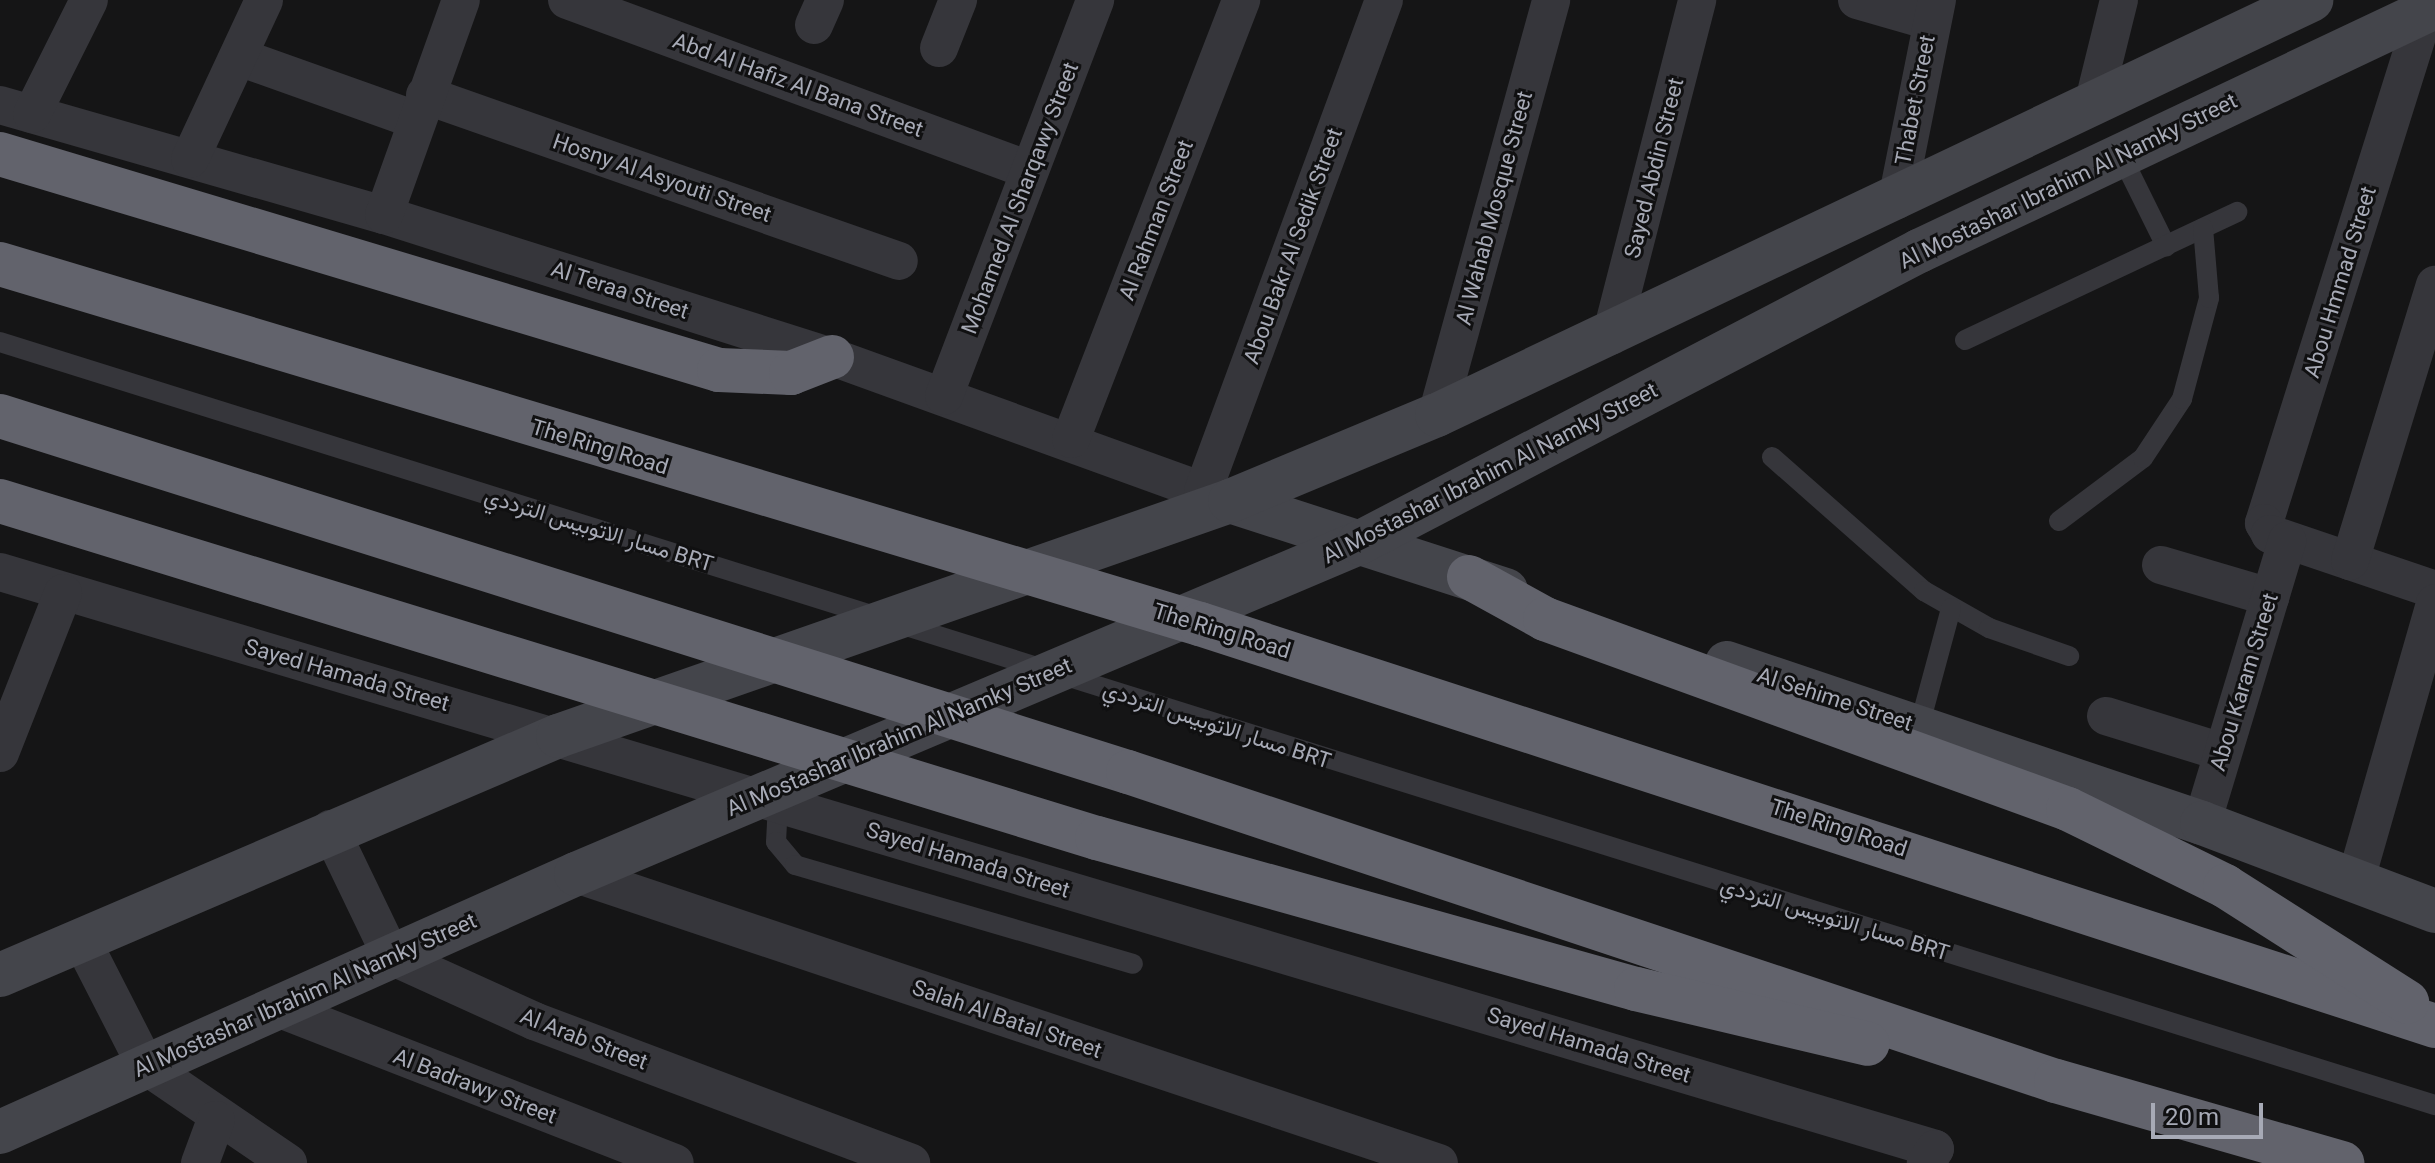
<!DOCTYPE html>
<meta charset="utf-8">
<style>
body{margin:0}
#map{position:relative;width:2435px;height:1163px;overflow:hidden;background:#151516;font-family:Roboto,Vazirmatn,sans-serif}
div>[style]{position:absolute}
.lane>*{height:20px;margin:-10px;padding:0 10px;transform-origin:10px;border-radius:10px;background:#36363b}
.street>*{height:38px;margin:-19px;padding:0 19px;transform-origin:19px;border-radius:19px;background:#36363b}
.secondary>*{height:44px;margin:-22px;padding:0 22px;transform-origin:22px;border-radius:22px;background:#44454b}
.highway>*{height:44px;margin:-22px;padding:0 22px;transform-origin:22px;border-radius:22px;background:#62636c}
span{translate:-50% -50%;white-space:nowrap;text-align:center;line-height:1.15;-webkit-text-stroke:6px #101011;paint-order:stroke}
.street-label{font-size:22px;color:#a7aab6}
.scale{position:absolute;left:2151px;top:1103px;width:112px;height:36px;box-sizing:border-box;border:4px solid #a7aab6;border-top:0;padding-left:10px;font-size:24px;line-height:28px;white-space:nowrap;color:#a7aab6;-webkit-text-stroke:6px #101011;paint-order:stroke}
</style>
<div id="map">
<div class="lane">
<i style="left:2121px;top:155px;width:102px;rotate:63.7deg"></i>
<i style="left:1965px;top:340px;width:301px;rotate:-25.2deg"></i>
<i style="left:0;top:342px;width:2552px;rotate:17.4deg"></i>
<i style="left:1772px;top:457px;width:203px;rotate:41.4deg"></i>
<i style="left:1924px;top:591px;width:75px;rotate:29.6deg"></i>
<i style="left:1989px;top:628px;width:85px;rotate:19.3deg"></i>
<i style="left:2059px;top:521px;width:105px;rotate:-36.9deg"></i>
<i style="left:2143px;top:458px;width:71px;rotate:-56.5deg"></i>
<i style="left:2182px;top:399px;width:105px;rotate:-75deg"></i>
<i style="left:2209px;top:298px;width:70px;rotate:-94.9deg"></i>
<i style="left:1919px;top:727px;width:123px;rotate:-74.9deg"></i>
<i style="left:778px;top:804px;width:38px;rotate:93deg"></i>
<i style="left:776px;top:842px;width:30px;rotate:50deg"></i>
<i style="left:795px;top:865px;width:352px;rotate:16.3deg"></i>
</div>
<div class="street">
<i style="left:567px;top:0;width:493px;rotate:20.2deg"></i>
<i style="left:1857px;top:0;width:76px;rotate:16deg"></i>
<i style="left:2425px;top:11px;width:537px;rotate:107.46deg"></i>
<i style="left:2264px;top:523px;width:13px;rotate:61deg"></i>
<i style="left:2270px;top:534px;width:174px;rotate:18.7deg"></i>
<i style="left:814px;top:25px;width:27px;rotate:-66deg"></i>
<i style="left:939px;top:48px;width:52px;rotate:-68.4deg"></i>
<i style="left:239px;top:57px;width:188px;rotate:19.6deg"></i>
<i style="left:425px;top:95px;width:502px;rotate:19.3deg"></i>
<i style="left:0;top:105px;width:399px;rotate:16deg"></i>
<i style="left:384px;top:215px;width:470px;rotate:17.6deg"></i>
<i style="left:832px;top:357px;width:423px;rotate:19.9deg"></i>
<i style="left:2093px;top:105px;width:108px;rotate:-76.1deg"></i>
<i style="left:32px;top:114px;width:127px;rotate:-63.4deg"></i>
<i style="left:190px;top:159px;width:175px;rotate:-65deg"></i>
<i style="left:1897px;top:200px;width:204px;rotate:-78.7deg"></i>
<i style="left:384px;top:215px;width:228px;rotate:-70.3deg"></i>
<i style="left:1611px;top:336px;width:347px;rotate:-75.6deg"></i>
<i style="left:944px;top:396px;width:424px;rotate:-69.1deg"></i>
<i style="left:1437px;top:415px;width:430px;rotate:-74.6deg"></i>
<i style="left:1071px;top:439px;width:471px;rotate:-68.8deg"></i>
<i style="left:1203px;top:491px;width:523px;rotate:-69.76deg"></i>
<i style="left:2350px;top:561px;width:289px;rotate:-72.9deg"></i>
<i style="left:2161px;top:565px;width:114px;rotate:16.4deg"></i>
<i style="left:0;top:572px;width:2019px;rotate:16.6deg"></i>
<i style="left:1935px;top:1149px;width:17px;rotate:123deg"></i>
<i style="left:2106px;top:716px;width:121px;rotate:17.2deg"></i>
<i style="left:0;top:753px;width:172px;rotate:-68.5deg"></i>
<i style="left:2202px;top:823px;width:295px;rotate:-73.2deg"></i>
<i style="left:330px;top:829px;width:141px;rotate:64.3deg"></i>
<i style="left:391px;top:956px;width:157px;rotate:24.4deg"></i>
<i style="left:534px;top:1021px;width:403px;rotate:20.6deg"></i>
<i style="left:576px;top:874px;width:910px;rotate:18.51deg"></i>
<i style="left:2356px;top:879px;width:287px;rotate:-74deg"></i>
<i style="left:81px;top:939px;width:143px;rotate:62.9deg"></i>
<i style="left:146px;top:1066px;width:172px;rotate:34.3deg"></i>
<i style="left:275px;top:1007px;width:429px;rotate:21.3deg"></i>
<i style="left:200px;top:1163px;width:46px;rotate:-69.6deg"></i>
</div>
<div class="secondary">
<i style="left:1230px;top:501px;width:290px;rotate:17.9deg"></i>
<i style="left:1727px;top:663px;width:501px;rotate:18.62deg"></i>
<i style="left:2202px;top:823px;width:249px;rotate:20.7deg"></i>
<i style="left:0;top:975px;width:607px;rotate:-23.19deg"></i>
<i style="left:558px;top:736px;width:712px;rotate:-19.27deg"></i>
<i style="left:1230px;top:501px;width:224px;rotate:-22.6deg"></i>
<i style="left:1437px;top:415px;width:968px;rotate:-25.4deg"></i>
<i style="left:0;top:1132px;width:631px;rotate:-24.13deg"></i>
<i style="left:576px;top:874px;width:850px;rotate:-22.92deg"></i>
<i style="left:1359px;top:543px;width:632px;rotate:-27.54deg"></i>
<i style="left:1919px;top:251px;width:571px;rotate:-25.31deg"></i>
</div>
<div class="highway">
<i style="left:0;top:154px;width:751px;rotate:16.72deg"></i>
<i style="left:719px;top:370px;width:72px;rotate:2.4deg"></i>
<i style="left:791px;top:373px;width:44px;rotate:-21.3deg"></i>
<i style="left:0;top:264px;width:1253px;rotate:16.7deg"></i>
<i style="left:1200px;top:624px;width:1299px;rotate:18.03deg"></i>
<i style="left:0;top:416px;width:1183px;rotate:17.52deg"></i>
<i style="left:1128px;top:772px;width:978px;rotate:18.42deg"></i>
<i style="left:2056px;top:1081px;width:298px;rotate:16deg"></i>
<i style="left:0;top:501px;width:1148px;rotate:17.08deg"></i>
<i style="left:1097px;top:838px;width:560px;rotate:15.65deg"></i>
<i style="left:1636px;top:989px;width:238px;rotate:13.3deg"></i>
<i style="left:1469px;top:577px;width:87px;rotate:28.9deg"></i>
<i style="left:1545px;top:619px;width:556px;rotate:19.97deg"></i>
<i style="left:2068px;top:809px;width:175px;rotate:26.1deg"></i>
<i style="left:2225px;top:886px;width:216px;rotate:32.5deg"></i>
</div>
<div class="street-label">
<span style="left:798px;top:85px;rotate:20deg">Abd Al Hafiz Al Bana Street</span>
<span style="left:1915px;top:100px;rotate:-79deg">Thabet Street</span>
<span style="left:1654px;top:168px;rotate:-76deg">Sayed Abdin Street</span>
<span style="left:662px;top:178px;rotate:19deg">Hosny Al Asyouti Street</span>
<span style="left:2068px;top:181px;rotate:-26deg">Al Mostashar Ibrahim Al Namky Street</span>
<span style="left:1020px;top:198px;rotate:-69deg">Mohamed Al Sharqawy Street</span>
<span style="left:1494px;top:208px;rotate:-75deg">Al Wahab Mosque Street</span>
<span style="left:1156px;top:220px;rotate:-69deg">Al Rahman Street</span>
<span style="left:1293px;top:246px;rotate:-70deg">Abou Bakr Al Sedik Street</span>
<span style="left:2340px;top:282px;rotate:-73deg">Abou Hmmad Street</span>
<span style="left:620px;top:290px;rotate:18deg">Al Teraa Street</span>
<span style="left:600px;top:447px;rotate:17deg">The Ring Road</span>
<span style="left:1490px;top:473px;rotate:-27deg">Al Mostashar Ibrahim Al Namky Street</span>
<span style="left:599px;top:530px;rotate:17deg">مسار الاتوبيس الترددي BRT</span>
<span style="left:1222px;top:631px;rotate:17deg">The Ring Road</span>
<span style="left:347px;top:675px;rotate:16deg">Sayed Hamada Street</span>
<span style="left:2244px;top:682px;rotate:-73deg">Abou Karam Street</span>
<span style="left:1835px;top:699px;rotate:18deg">Al Sehime Street</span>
<span style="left:1217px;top:725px;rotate:18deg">مسار الاتوبيس الترددي BRT</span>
<span style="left:899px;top:737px;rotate:-23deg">Al Mostashar Ibrahim Al Namky Street</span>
<span style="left:1839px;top:828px;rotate:18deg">The Ring Road</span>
<span style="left:968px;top:860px;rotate:17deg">Sayed Hamada Street</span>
<span style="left:1835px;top:919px;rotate:17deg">مسار الاتوبيس الترددي BRT</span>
<span style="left:305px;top:995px;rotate:-24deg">Al Mostashar Ibrahim Al Namky Street</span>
<span style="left:1007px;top:1019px;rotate:19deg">Salah Al Batal Street</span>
<span style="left:584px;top:1039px;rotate:21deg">Al Arab Street</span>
<span style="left:1589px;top:1045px;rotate:17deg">Sayed Hamada Street</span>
<span style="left:475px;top:1086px;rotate:21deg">Al Badrawy Street</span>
</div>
<div class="scale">20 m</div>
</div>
